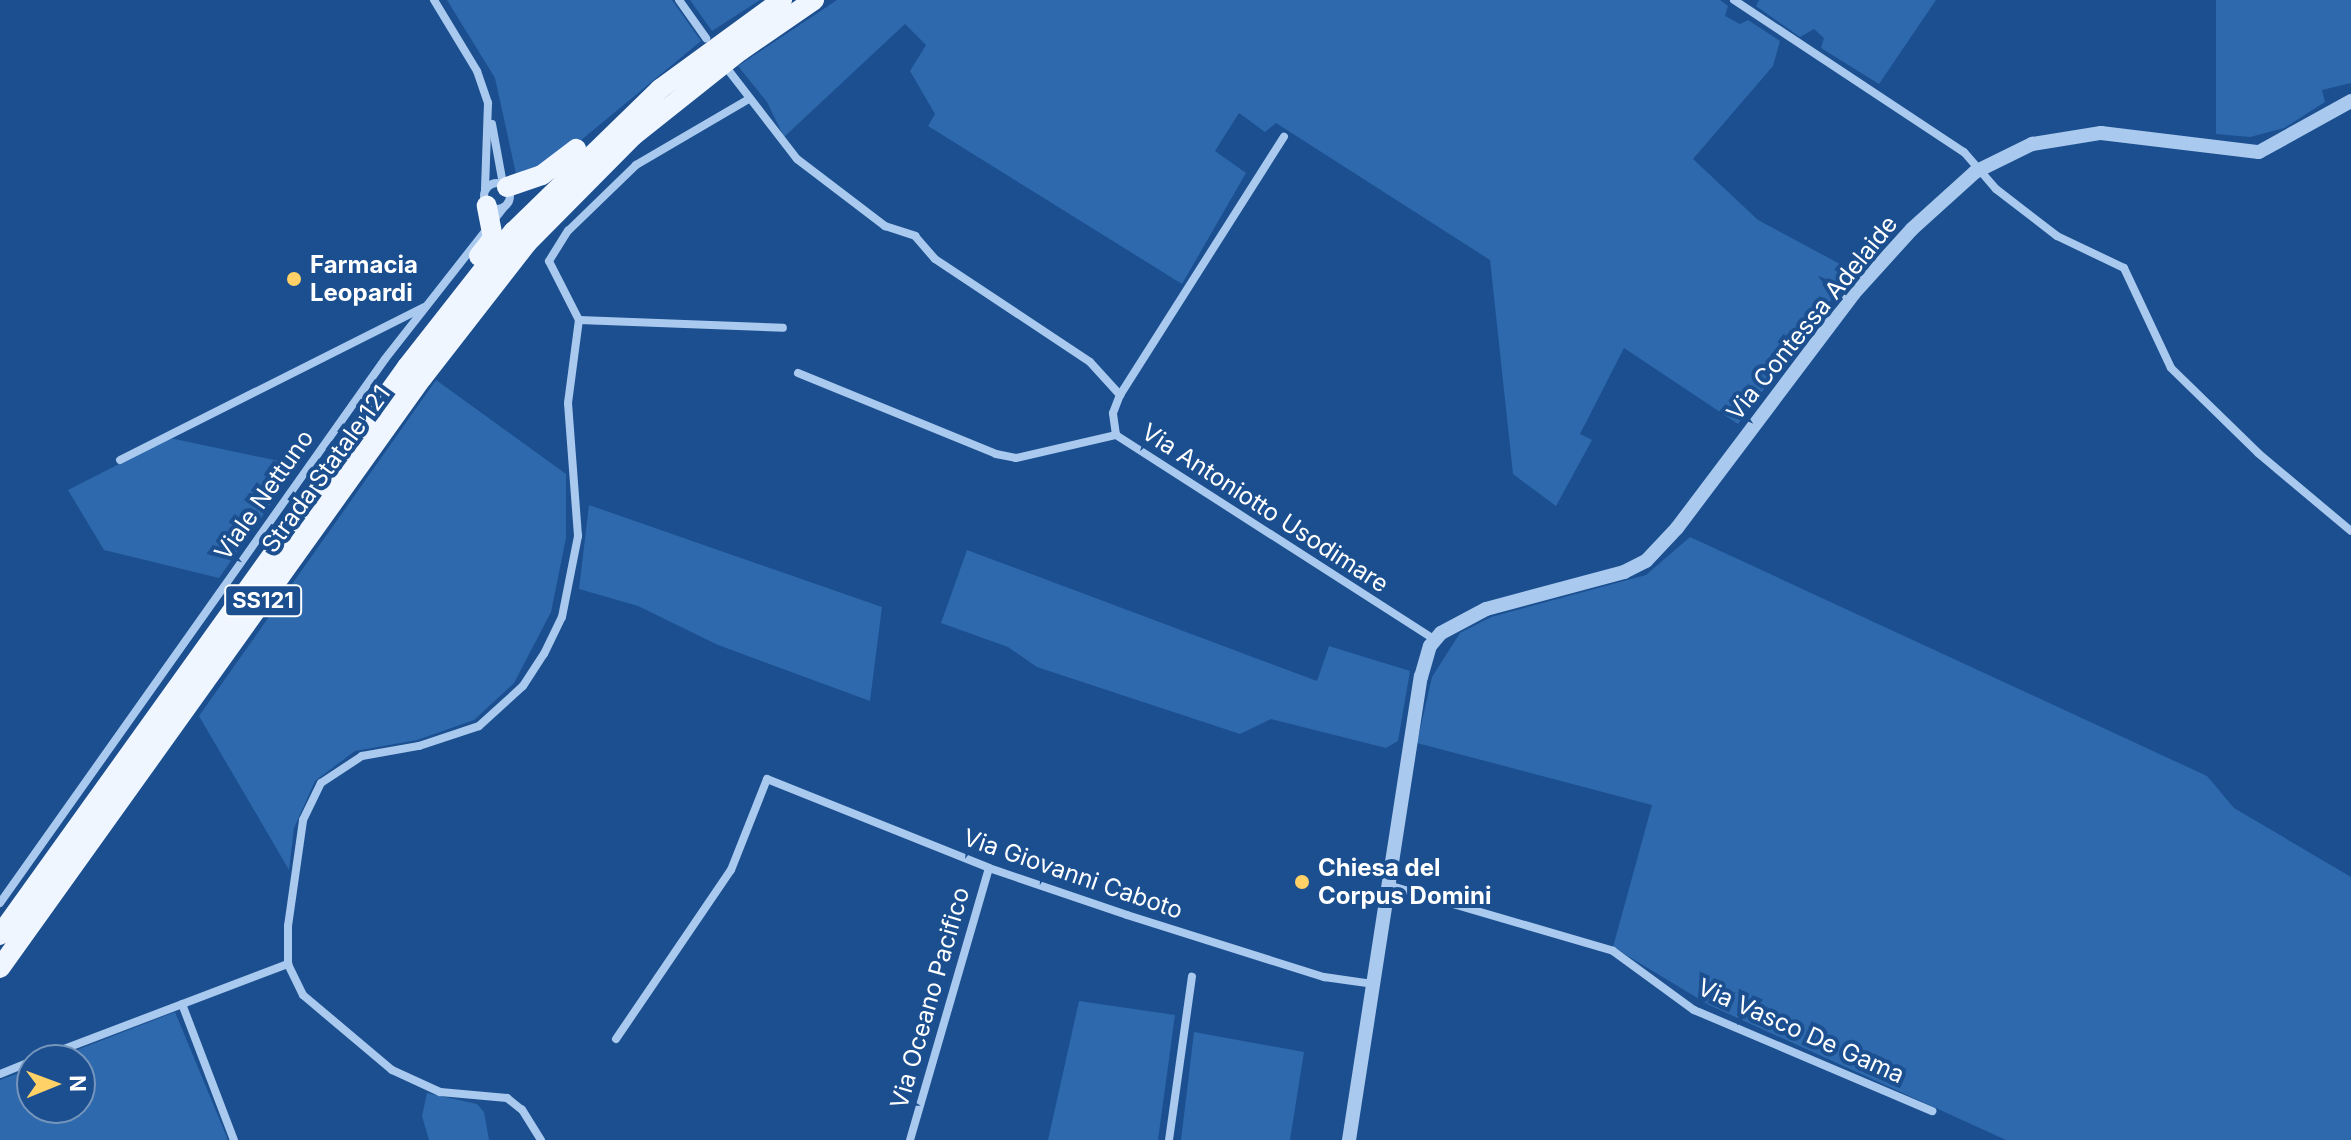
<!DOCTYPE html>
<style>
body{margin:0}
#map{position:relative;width:2351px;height:1140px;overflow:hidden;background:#1b4f8f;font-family:Inter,sans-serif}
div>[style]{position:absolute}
.green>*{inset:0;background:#2e69ad}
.minor>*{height:8px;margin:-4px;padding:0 4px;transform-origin:4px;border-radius:4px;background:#a9c9ee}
.minor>.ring{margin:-4px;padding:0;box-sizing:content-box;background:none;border:8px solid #a9c9ee;border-radius:50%}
.tertiary>*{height:14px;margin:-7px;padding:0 7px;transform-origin:7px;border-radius:7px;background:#a9c9ee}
.primary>*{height:20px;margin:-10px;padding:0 10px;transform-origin:10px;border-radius:10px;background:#f0f6ff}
.dots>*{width:22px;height:22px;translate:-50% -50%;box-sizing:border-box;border:4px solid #1b4f8f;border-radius:50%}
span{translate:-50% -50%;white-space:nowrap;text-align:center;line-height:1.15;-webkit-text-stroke:8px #1b4f8f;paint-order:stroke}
.shield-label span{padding:2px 6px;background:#1b4f8f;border:2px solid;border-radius:6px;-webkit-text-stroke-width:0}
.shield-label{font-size:22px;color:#fff;font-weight:700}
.poi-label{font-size:24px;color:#fff;font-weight:700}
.left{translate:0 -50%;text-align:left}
.street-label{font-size:24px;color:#fff}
.north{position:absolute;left:16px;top:1044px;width:80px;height:80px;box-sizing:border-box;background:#1b4f8f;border:2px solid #7695bc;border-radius:50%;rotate:89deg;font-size:22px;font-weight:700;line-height:32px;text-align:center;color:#fff}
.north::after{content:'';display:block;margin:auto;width:28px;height:36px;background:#ffd166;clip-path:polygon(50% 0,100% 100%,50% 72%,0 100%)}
</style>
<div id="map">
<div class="green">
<i style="clip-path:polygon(447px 0,672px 0,701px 41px,551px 165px,516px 174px,495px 78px)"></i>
<i style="clip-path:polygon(690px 0,760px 0,712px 31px)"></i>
<i style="clip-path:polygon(837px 0,1720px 0,1728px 6px,1725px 16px,1740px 24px,1748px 20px,1780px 41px,1773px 66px,1693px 159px,1758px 220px,1853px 271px,1738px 424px,1624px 348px,1580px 434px,1592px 440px,1556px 506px,1513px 474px,1490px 260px,1276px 123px,1265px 132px,1239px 113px,1215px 151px,1246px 173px,1182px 284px,928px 126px,935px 114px,910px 71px,926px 45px,905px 24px,784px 137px,767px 102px,738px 66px)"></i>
<i style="clip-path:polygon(1759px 0,1936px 0,1879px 84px,1821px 48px,1824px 38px,1814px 29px,1800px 37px,1756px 6px)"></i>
<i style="clip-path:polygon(2216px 0,2351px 0,2351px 83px,2322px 90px,2325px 102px,2284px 128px,2250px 137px,2216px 134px)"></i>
<i style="clip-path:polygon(436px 380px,566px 474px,566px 538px,551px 612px,514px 683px,474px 720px,417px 740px,355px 751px,315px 781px,294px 828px,289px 870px,199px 716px)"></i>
<i style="clip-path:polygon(170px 438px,298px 465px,219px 578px,104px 550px,68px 490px)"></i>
<i style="clip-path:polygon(589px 505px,882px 607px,870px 701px,718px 645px,638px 606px,579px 589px)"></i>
<i style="clip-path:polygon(1690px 537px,2207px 776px,2234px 808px,2351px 877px,2351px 1140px,2006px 1140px,1709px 1005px,1613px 947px,1652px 805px,1417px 743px,1432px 677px,1460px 633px,1491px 617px,1646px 575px)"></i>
<i style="clip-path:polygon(967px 550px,1317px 681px,1329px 646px,1410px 671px,1398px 741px,1386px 748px,1271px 719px,1240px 734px,1037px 667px,1008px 647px,941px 623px)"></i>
<i style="clip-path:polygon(1079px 1001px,1175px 1015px,1158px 1140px,1048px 1140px)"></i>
<i style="clip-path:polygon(175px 1012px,228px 1140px,0 1140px,0 1080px,32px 1068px,32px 1108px,80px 1108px,80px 1060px,51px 1060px)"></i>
<i style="clip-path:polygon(1194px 1032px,1304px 1052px,1290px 1140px,1181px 1140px)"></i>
<i style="clip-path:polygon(427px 1093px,477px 1104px,484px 1112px,489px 1140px,429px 1140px,422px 1116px)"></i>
</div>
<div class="minor">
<i style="left:434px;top:0;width:83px;rotate:58.8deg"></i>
<i style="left:477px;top:71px;width:34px;rotate:71deg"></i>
<i style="left:488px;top:103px;width:87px;rotate:92deg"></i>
<i style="left:679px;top:0;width:47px;rotate:54.6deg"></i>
<i style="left:1734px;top:0;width:276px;rotate:33.5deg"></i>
<i style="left:1964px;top:152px;width:49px;rotate:49.1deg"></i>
<i style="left:1996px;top:189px;width:77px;rotate:37.6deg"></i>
<i style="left:2057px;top:236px;width:74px;rotate:25.5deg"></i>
<i style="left:2124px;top:268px;width:110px;rotate:64.8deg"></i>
<i style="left:2171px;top:368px;width:122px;rotate:44.3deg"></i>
<i style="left:2258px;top:453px;width:121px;rotate:40deg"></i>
<i style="left:729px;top:71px;width:111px;rotate:52.3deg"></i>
<i style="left:797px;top:159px;width:111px;rotate:37.3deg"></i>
<i style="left:885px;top:226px;width:32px;rotate:18deg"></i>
<i style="left:915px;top:236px;width:30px;rotate:49deg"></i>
<i style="left:935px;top:259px;width:186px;rotate:33.6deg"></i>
<i style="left:1090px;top:362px;width:45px;rotate:47.7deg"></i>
<i style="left:492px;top:124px;width:61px;rotate:79.6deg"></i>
<i class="ring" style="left:484px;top:183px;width:18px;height:18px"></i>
<i style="left:579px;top:320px;width:204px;rotate:2.2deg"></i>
<i style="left:798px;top:373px;width:214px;rotate:22.2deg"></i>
<i style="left:996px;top:454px;width:20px;rotate:11deg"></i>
<i style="left:1016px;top:458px;width:103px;rotate:-13deg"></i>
<i style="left:1116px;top:435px;width:379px;rotate:32.7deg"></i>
<i style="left:1116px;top:435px;width:22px;rotate:-98deg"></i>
<i style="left:1113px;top:413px;width:19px;rotate:-69deg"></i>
<i style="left:1120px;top:395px;width:306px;rotate:-57.6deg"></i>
<i style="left:120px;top:460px;width:340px;rotate:-26.7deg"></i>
<i style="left:1388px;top:885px;width:234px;rotate:16.3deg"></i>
<i style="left:1613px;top:951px;width:100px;rotate:36.1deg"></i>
<i style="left:1694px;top:1010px;width:259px;rotate:23deg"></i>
<i style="left:0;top:903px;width:666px;rotate:-54.71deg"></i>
<i style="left:385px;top:359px;width:193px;rotate:-51.9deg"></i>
<i style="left:182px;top:1004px;width:146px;rotate:69.1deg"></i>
<i style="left:616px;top:1039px;width:204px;rotate:-55.8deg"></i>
<i style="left:731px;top:870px;width:98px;rotate:-68.4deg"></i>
<i style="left:767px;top:779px;width:239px;rotate:21.8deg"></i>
<i style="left:989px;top:868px;width:146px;rotate:18.8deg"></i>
<i style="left:1127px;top:915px;width:207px;rotate:17.5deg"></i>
<i style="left:1324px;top:977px;width:49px;rotate:8.1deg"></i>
<i style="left:35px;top:1060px;width:271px;rotate:-20.8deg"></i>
<i style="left:0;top:1074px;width:35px;rotate:-22deg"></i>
<i style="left:541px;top:1140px;width:36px;rotate:-122deg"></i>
<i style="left:522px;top:1110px;width:19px;rotate:-141deg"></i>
<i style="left:507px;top:1098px;width:67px;rotate:-174.9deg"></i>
<i style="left:440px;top:1092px;width:53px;rotate:-155.4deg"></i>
<i style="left:392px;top:1070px;width:116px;rotate:-139.9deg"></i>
<i style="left:303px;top:995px;width:34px;rotate:-116deg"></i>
<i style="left:288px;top:964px;width:38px;rotate:-90deg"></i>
<i style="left:288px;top:926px;width:107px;rotate:-81.9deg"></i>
<i style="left:303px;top:820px;width:41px;rotate:-64.1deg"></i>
<i style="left:321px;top:783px;width:49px;rotate:-33.4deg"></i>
<i style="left:362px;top:756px;width:58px;rotate:-10deg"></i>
<i style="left:419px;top:746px;width:63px;rotate:-18.4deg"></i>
<i style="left:479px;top:726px;width:59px;rotate:-42.3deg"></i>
<i style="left:523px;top:686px;width:38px;rotate:-57deg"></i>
<i style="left:544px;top:654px;width:41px;rotate:-64.1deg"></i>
<i style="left:562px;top:617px;width:83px;rotate:-78.8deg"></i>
<i style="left:578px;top:536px;width:133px;rotate:-94.3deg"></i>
<i style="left:568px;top:403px;width:84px;rotate:-82.5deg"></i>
<i style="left:579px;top:320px;width:66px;rotate:-117deg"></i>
<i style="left:549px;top:261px;width:36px;rotate:-58deg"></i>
<i style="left:568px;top:231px;width:95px;rotate:-44.1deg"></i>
<i style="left:636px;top:165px;width:131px;rotate:-30.3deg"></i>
<i style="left:910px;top:1140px;width:283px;rotate:-73.8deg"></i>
<i style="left:1169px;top:1140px;width:165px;rotate:-82deg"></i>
</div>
<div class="tertiary">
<i style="left:1349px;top:1140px;width:469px;rotate:-81.2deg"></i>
<i style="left:1421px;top:677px;width:32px;rotate:-74deg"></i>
<i style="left:1430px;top:646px;width:17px;rotate:-50deg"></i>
<i style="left:1441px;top:633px;width:51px;rotate:-28.1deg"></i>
<i style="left:1486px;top:609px;width:143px;rotate:-15deg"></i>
<i style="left:1624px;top:572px;width:25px;rotate:-27deg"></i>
<i style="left:1646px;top:561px;width:45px;rotate:-46.8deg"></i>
<i style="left:1677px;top:528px;width:294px;rotate:-53deg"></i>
<i style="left:1854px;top:293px;width:86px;rotate:-47.8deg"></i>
<i style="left:1912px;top:229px;width:85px;rotate:-42.1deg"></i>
<i style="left:1975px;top:172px;width:64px;rotate:-26.2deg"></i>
<i style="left:2032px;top:144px;width:70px;rotate:-9.1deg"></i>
<i style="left:2101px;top:133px;width:159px;rotate:6.9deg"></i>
<i style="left:2259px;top:152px;width:105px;rotate:-29deg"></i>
</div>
<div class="primary">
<i style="left:507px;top:187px;width:37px;rotate:-19deg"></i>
<i style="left:542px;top:175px;width:43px;rotate:-37.4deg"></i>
<i style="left:479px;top:256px;width:23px;rotate:-52deg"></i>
<i style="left:493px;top:238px;width:33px;rotate:-101deg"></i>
<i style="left:0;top:935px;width:699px;rotate:-54.38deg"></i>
<i style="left:407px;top:367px;width:172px;rotate:-51.9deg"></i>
<i style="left:513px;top:232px;width:205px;rotate:-44.2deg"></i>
<i style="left:660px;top:89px;width:151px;rotate:-36.1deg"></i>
<i style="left:0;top:968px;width:725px;rotate:-54.43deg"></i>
<i style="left:422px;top:378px;width:171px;rotate:-52.1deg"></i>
<i style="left:527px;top:243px;width:151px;rotate:-45.3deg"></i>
<i style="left:633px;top:136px;width:137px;rotate:-38.5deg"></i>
<i style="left:740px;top:51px;width:90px;rotate:-34.6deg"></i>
</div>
<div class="dots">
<i style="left:294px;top:279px;background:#ffd166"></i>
<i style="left:1302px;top:882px;background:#ffd166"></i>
</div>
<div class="shield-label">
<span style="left:263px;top:601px">SS121</span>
</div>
<div class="poi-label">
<span class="left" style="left:310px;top:279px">Farmacia<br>Leopardi</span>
<span class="left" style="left:1318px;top:882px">Chiesa del<br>Corpus Domini</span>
</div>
<div class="street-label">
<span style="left:1812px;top:318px;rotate:-51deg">Via Contessa Adelaide</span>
<span style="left:326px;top:469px;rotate:-54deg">Strada Statale 121</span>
<span style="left:264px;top:495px;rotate:-55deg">Viale Nettuno</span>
<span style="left:1265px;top:508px;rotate:33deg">Via Antoniotto Usodimare</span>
<span style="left:1073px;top:874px;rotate:19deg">Via Giovanni Caboto</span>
<span style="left:930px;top:998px;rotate:-74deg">Via Oceano Pacifico</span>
<span style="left:1801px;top:1031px;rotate:24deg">Via Vasco De Gama</span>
</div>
<div class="north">N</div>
</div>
